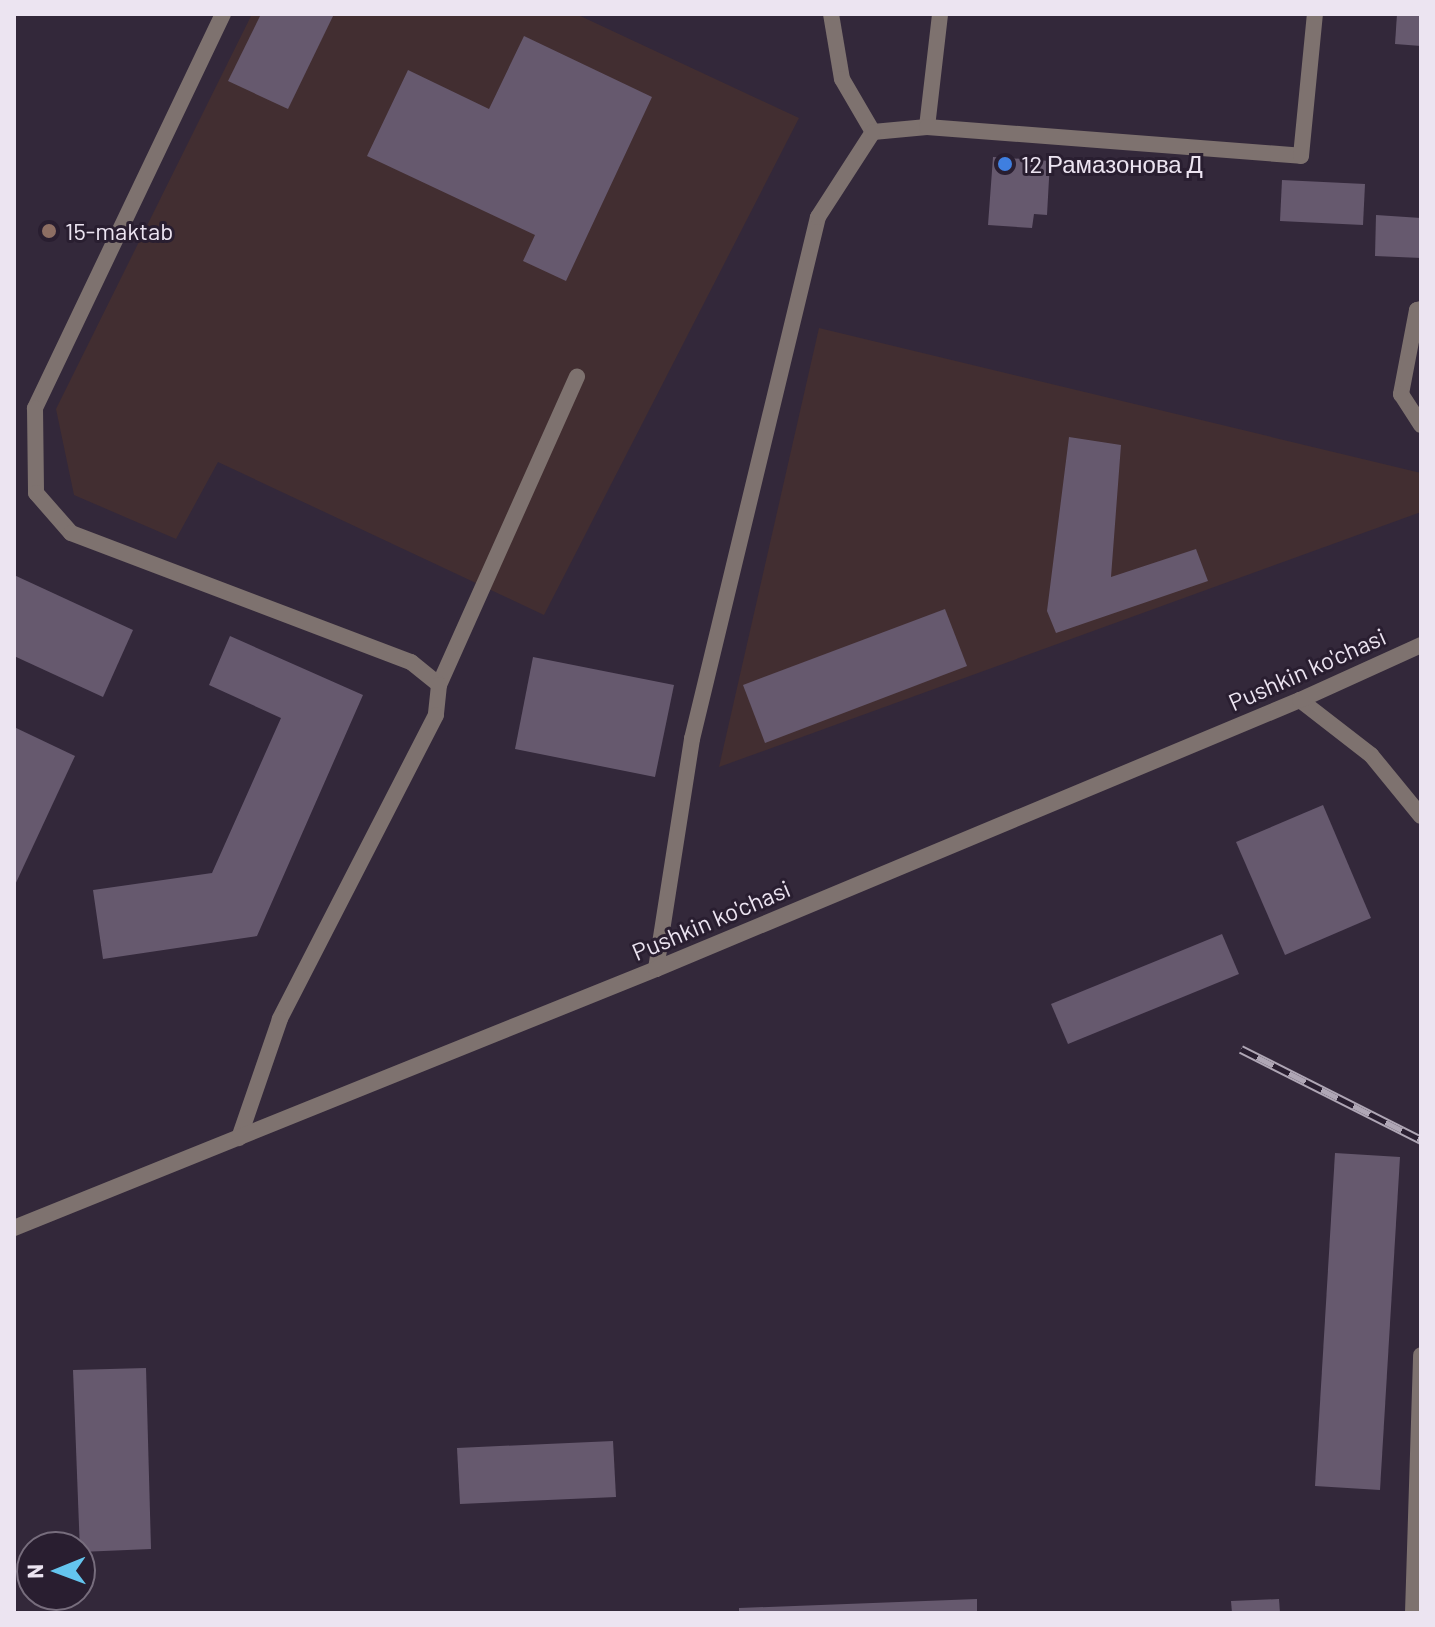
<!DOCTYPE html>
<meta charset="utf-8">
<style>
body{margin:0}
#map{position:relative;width:1435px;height:1627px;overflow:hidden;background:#33283a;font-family:Barlow,sans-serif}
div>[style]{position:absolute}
.industrial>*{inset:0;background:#422e31}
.building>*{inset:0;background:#66596e}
.service>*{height:16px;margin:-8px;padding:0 8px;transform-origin:8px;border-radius:8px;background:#7e726f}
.minor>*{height:16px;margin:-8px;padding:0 8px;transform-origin:8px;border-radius:8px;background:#7e726f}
.tertiary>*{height:16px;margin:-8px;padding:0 8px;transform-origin:8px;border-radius:8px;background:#7e726f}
.rail>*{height:9px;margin-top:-4.5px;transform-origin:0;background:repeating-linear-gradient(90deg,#291e30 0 18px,#afa6b5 0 36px);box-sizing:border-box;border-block:2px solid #afa6b5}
.dots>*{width:22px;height:22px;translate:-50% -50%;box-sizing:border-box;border:4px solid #291e30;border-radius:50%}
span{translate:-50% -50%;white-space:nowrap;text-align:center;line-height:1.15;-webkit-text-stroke:6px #291e30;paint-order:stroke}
.poi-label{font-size:24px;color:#ece4f1}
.left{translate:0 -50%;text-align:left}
.street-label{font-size:24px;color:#ece4f1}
.frame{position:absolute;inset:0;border:16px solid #ece4f1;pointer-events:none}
.north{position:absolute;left:16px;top:1531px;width:80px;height:80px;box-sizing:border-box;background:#291e30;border:2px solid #776d7d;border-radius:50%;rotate:269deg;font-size:22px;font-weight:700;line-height:32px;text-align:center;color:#ece4f1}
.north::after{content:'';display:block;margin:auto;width:28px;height:36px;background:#64c5ee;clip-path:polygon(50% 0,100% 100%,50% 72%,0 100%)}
</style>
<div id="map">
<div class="industrial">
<i style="clip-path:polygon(252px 14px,576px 14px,799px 118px,544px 615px,218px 462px,176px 539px,74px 495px,56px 409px)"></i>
<i style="clip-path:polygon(819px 328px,1421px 473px,1421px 512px,719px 767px)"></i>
</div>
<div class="building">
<i style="clip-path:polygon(261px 14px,334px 14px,288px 109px,228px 81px)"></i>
<i style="clip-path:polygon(1397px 14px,1421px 14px,1421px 46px,1395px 44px)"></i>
<i style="clip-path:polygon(524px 36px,652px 97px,566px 281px,523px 261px,535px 235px,367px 156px,408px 70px,489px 109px)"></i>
<i style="clip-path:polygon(993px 157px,1050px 161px,1047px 215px,1034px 214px,1032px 228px,988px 225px)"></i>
<i style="clip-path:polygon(1282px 180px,1365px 184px,1363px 225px,1280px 221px)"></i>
<i style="clip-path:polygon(1376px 215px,1421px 218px,1421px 258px,1375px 256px)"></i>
<i style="clip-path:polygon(1069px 437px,1121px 445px,1111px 577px,1196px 549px,1208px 581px,1056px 633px,1047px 611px)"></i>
<i style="clip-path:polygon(14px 575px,133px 630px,103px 697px,14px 656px)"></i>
<i style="clip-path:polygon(945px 609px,967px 666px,765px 743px,743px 685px)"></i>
<i style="clip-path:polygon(230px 636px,363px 695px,257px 936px,103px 959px,93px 890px,212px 873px,281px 718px,209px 685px)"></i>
<i style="clip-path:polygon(533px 657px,674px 685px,655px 777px,515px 749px)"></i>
<i style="clip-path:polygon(14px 727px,75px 756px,14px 887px)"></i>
<i style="clip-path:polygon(1323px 805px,1371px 918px,1285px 955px,1236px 842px)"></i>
<i style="clip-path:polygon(1222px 934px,1239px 974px,1068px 1044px,1051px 1004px)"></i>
<i style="clip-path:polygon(1335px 1153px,1400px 1157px,1380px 1490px,1315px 1486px)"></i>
<i style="clip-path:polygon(146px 1368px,151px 1549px,80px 1552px,73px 1370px)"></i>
<i style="clip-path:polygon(613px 1441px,616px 1497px,460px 1504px,457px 1448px)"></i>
<i style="clip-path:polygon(977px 1599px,977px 1613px,739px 1613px,739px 1608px)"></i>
<i style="clip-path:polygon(1279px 1599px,1280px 1613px,1232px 1613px,1231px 1601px)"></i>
</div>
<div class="service">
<i style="left:439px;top:685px;width:338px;rotate:-65.9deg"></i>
</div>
<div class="minor">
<i style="left:223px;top:14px;width:437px;rotate:115.5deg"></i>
<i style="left:35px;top:408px;width:85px;rotate:89.3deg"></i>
<i style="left:36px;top:493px;width:53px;rotate:48.8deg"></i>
<i style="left:71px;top:533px;width:364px;rotate:20.8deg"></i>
<i style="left:411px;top:662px;width:36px;rotate:39deg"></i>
<i style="left:439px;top:685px;width:30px;rotate:96deg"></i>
<i style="left:436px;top:715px;width:342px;rotate:117.2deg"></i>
<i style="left:280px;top:1019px;width:126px;rotate:109deg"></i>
<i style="left:831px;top:14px;width:66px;rotate:80.4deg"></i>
<i style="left:842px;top:79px;width:61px;rotate:59.7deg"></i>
<i style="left:927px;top:127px;width:114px;rotate:-83.4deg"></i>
<i style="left:873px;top:132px;width:54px;rotate:-5.3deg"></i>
<i style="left:927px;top:127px;width:375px;rotate:4.4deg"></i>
<i style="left:1301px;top:156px;width:143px;rotate:-84.4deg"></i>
<i style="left:1421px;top:309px;width:4px;rotate:166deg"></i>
<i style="left:1417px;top:310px;width:86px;rotate:100.8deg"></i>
<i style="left:1401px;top:394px;width:37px;rotate:57deg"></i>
<i style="left:1300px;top:700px;width:90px;rotate:37.8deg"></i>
<i style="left:1371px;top:755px;width:79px;rotate:50.7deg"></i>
<i style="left:656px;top:969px;width:233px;rotate:-81.1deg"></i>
<i style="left:692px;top:739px;width:537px;rotate:-76.43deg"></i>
<i style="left:818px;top:217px;width:101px;rotate:-57.1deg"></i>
<i style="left:1413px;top:1613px;width:258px;rotate:-88.2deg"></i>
</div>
<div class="tertiary">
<i style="left:14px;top:1228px;width:692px;rotate:-21.97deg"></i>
<i style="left:656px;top:969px;width:698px;rotate:-22.67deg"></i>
<i style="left:1300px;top:700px;width:133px;rotate:-24.4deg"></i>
</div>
<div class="rail">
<i style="left:1241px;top:1049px;width:202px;rotate:26.8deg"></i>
</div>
<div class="dots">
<i style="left:1005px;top:164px;background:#3f7fe0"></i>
<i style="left:49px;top:231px;background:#8d6e63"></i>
</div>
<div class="poi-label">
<span class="left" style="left:1021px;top:164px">12 Рамазонова Д</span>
<span class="left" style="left:65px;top:231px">15-maktab</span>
</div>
<div class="street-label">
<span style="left:1307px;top:669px;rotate:-24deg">Pushkin ko'chasi</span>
<span style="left:711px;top:920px;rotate:-23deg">Pushkin ko'chasi</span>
</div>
<div class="frame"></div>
<div class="north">N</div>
</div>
